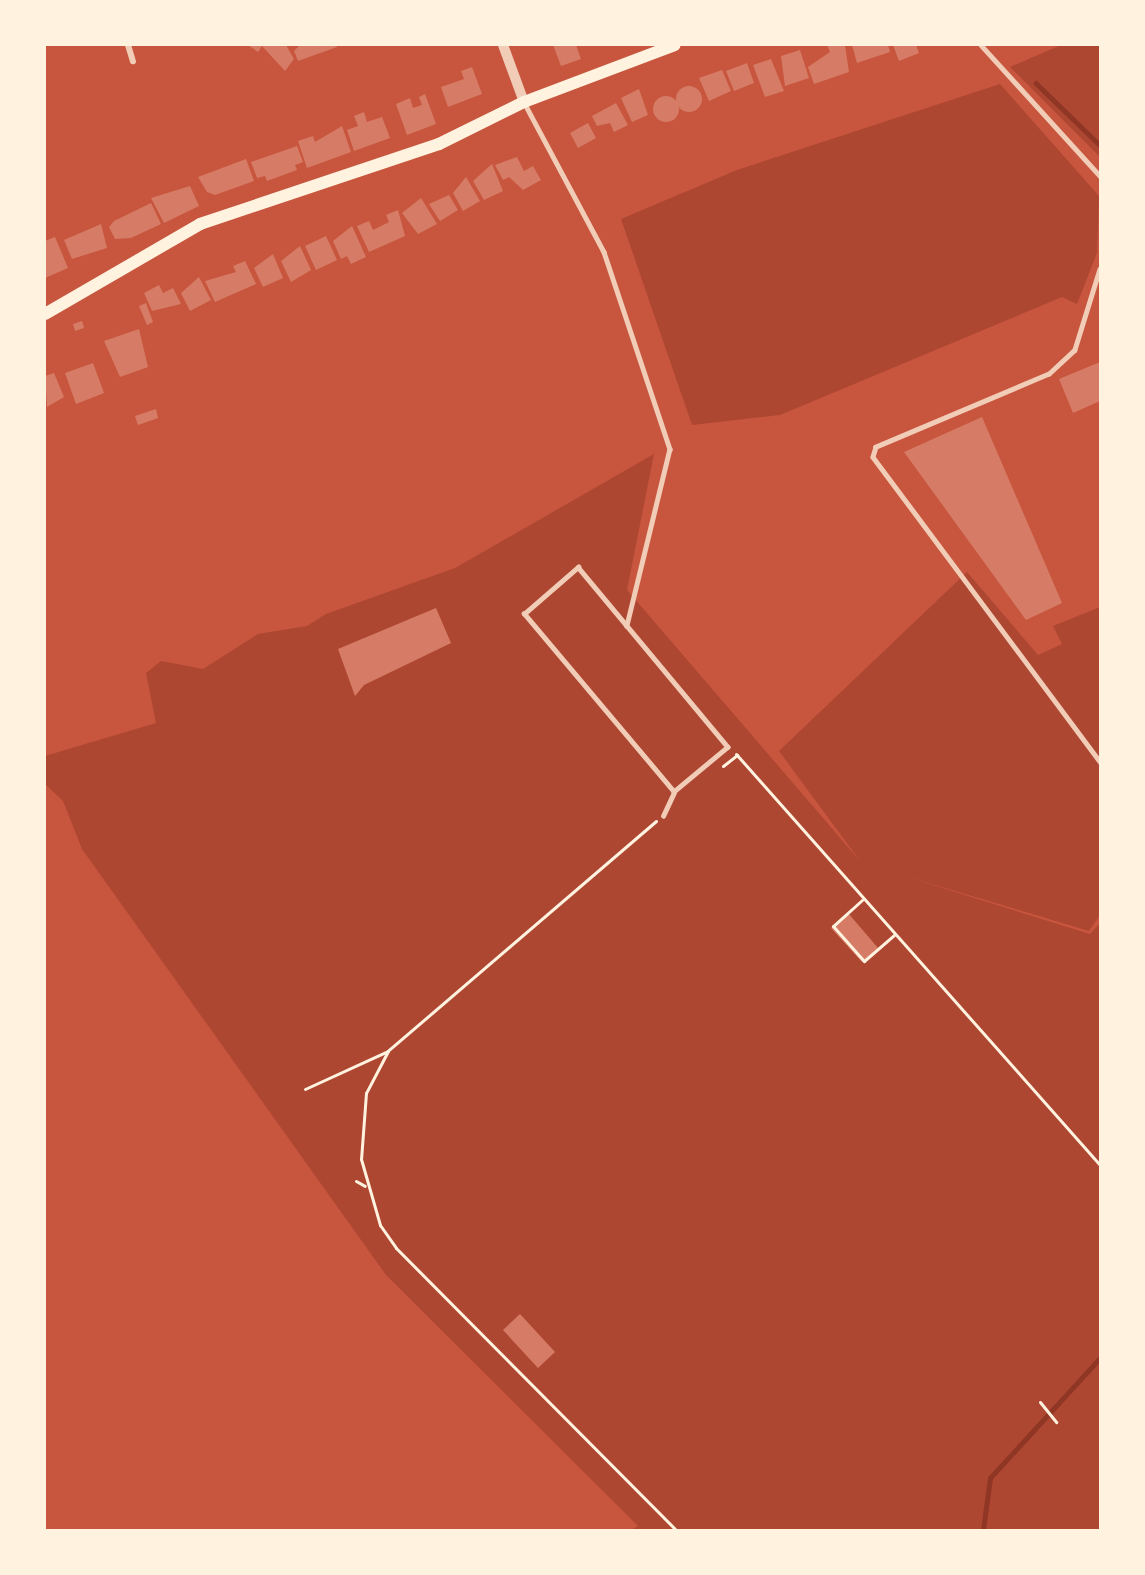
<!DOCTYPE html>
<style>
body{margin:0}
#map{position:relative;width:1145px;height:1575px;overflow:hidden;background:#c8553d;font-family:"Open Sans",sans-serif}
div>[style]{position:absolute}
.green>*{inset:0;background:#ae4732}
.stream>*{height:4.5px;margin:-2.25px;padding:0 2.25px;transform-origin:2.25px;border-radius:2.25px;background:#8f3625}
.building>*{inset:0;background:#d67c66}
.round{border-radius:50%}
.path>*{height:3px;margin:-1.5px;padding:0 1.5px;transform-origin:1.5px;border-radius:1.5px;background:#fff3e0}
.service>*{height:4.5px;margin:-2.25px;padding:0 2.25px;transform-origin:2.25px;border-radius:2.25px;background:#f1ccb7}
.minor>*{height:6px;margin:-3px;padding:0 3px;transform-origin:3px;border-radius:3px;background:#f1ccb7}
.tertiary>*{height:10px;margin:-5px;padding:0 5px;transform-origin:5px;border-radius:5px;background:#f1ccb7}
.secondary>*{height:12px;margin:-6px;padding:0 6px;transform-origin:6px;border-radius:6px;background:#fff3e0}
span{translate:-50% -50%;white-space:nowrap;text-align:center;line-height:1.15;-webkit-text-stroke:5px #fff3e0;paint-order:stroke}
.frame{position:absolute;inset:0;border:46px solid #fff3e0;pointer-events:none}
</style>
<div id="map">
<div class="green">
<i style="clip-path:polygon(1061px 45px,1100px 45px,1100px 157px,1010px 67px)"></i>
<i style="clip-path:polygon(1000px 84px,1099px 196px,1097px 253px,1077px 304px,1062px 297px,780px 415px,692px 425px,621px 219px,737px 170px)"></i>
<i style="clip-path:polygon(654px 454px,627px 590px,860px 861px,779px 751px,967px 572px,1038px 655px,1062px 644px,1053px 626px,1100px 607px,1100px 915px,1089px 931px,901px 875px,1090px 934px,1100px 923px,1100px 1530px,631px 1530px,638px 1526px,386px 1275px,82px 849px,63px 801px,45px 784px,45px 756px,156px 723px,146px 673px,161px 661px,203px 669px,258px 634px,307px 626px,326px 614px,455px 568px)"></i>
</div>
<div class="stream">
<i style="left:1036px;top:83px;width:89px;rotate:44.1deg"></i>
<i style="left:983px;top:1530px;width:52px;rotate:-82.3deg"></i>
<i style="left:990px;top:1478px;width:163px;rotate:-47.5deg"></i>
</div>
<div class="building">
<i style="clip-path:polygon(248px 45px,286px 45px,294px 59px,285px 71px,262px 46px,258px 52px)"></i>
<i style="clip-path:polygon(300px 45px,336px 45px,337px 47px,298px 61px,294px 51px)"></i>
<i style="clip-path:polygon(553px 45px,576px 45px,581px 59px,561px 66px)"></i>
<i style="clip-path:polygon(827px 45px,845px 45px,849px 72px,814px 84px,808px 67px,830px 52px)"></i>
<i style="clip-path:polygon(852px 45px,888px 45px,890px 52px,857px 63px)"></i>
<i style="clip-path:polygon(893px 45px,916px 45px,919px 53px,899px 61px)"></i>
<i style="clip-path:polygon(800px 50px,809px 78px,785px 86px,781px 56px)"></i>
<i style="clip-path:polygon(771px 59px,784px 91px,765px 97px,753px 65px)"></i>
<i style="clip-path:polygon(747px 63px,754px 83px,734px 91px,726px 71px)"></i>
<i style="clip-path:polygon(472px 67px,482px 94px,448px 107px,441px 87px,464px 79px,461px 71px)"></i>
<i style="clip-path:polygon(722px 70px,731px 91px,709px 101px,699px 78px)"></i>
<i class="round" style="left:676px;top:86px;width:26px;height:26px"></i>
<i style="clip-path:polygon(639px 89px,648px 115px,632px 122px,621px 98px)"></i>
<i style="clip-path:polygon(425px 94px,436px 124px,407px 135px,396px 104px,410px 98px,413px 108px,422px 105px,419px 97px)"></i>
<i class="round" style="left:653px;top:96px;width:26px;height:26px"></i>
<i style="clip-path:polygon(616px 103px,628px 125px,614px 132px,610px 123px,597px 126px,592px 116px)"></i>
<i style="clip-path:polygon(364px 112px,367px 122px,382px 117px,390px 138px,354px 151px,347px 130px,358px 126px,354px 116px)"></i>
<i style="clip-path:polygon(588px 123px,596px 138px,578px 148px,570px 133px)"></i>
<i style="clip-path:polygon(342px 126px,351px 152px,307px 168px,298px 141px,313px 136px,315px 142px)"></i>
<i style="clip-path:polygon(297px 146px,303px 162px,295px 165px,297px 170px,267px 181px,265px 176px,257px 178px,251px 162px)"></i>
<i style="clip-path:polygon(517px 157px,524px 171px,533px 166px,541px 180px,523px 190px,509px 177px,503px 180px,495px 165px)"></i>
<i style="clip-path:polygon(246px 159px,254px 181px,215px 195px,207px 192px,198px 177px)"></i>
<i style="clip-path:polygon(492px 164px,503px 191px,484px 200px,473px 181px)"></i>
<i style="clip-path:polygon(466px 177px,480px 201px,463px 211px,453px 193px)"></i>
<i style="clip-path:polygon(190px 186px,199px 206px,164px 223px,151px 198px)"></i>
<i style="clip-path:polygon(449px 195px,458px 210px,440px 221px,429px 204px)"></i>
<i style="clip-path:polygon(421px 198px,437px 224px,418px 234px,402px 213px)"></i>
<i style="clip-path:polygon(151px 203px,161px 224px,131px 238px,115px 239px,109px 227px,114px 221px)"></i>
<i style="clip-path:polygon(398px 210px,405px 236px,369px 252px,357px 226px,369px 221px,373px 230px,389px 222px,386px 215px)"></i>
<i style="clip-path:polygon(101px 224px,107px 248px,72px 259px,64px 240px)"></i>
<i style="clip-path:polygon(352px 226px,366px 257px,351px 264px,347px 256px,341px 259px,333px 241px)"></i>
<i style="clip-path:polygon(326px 236px,337px 260px,316px 270px,305px 246px)"></i>
<i style="clip-path:polygon(55px 237px,68px 268px,45px 278px,45px 241px)"></i>
<i style="clip-path:polygon(300px 246px,311px 270px,291px 282px,281px 261px)"></i>
<i style="clip-path:polygon(273px 254px,283px 278px,263px 287px,254px 268px)"></i>
<i style="clip-path:polygon(245px 261px,256px 284px,215px 302px,205px 281px,236px 272px,233px 266px)"></i>
<i style="clip-path:polygon(199px 277px,211px 300px,190px 311px,181px 293px)"></i>
<i style="clip-path:polygon(159px 285px,163px 293px,173px 288px,181px 304px,152px 311px,144px 293px)"></i>
<i style="clip-path:polygon(146px 303px,153px 322px,147px 325px,139px 306px)"></i>
<i style="clip-path:polygon(82px 321px,84px 328px,75px 331px,73px 324px)"></i>
<i style="clip-path:polygon(139px 329px,148px 367px,120px 377px,104px 341px)"></i>
<i style="clip-path:polygon(1100px 362px,1100px 401px,1073px 413px,1059px 379px)"></i>
<i style="clip-path:polygon(93px 363px,104px 393px,76px 404px,65px 373px)"></i>
<i style="clip-path:polygon(54px 373px,64px 397px,47px 407px,45px 376px)"></i>
<i style="clip-path:polygon(156px 409px,158px 418px,138px 425px,135px 416px)"></i>
<i style="clip-path:polygon(982px 417px,1062px 603px,1026px 620px,904px 452px)"></i>
<i style="clip-path:polygon(436px 608px,451px 643px,364px 685px,355px 696px,338px 649px)"></i>
<i style="clip-path:polygon(848px 913px,878px 948px,862px 962px,831px 928px)"></i>
<i style="clip-path:polygon(520px 1314px,555px 1352px,538px 1368px,503px 1330px)"></i>
</div>
<div class="path">
<i style="left:736px;top:754px;width:549px;rotate:48.47deg"></i>
<i style="left:723px;top:766px;width:18px;rotate:-38deg"></i>
<i style="left:656px;top:821px;width:353px;rotate:139.4deg"></i>
<i style="left:388px;top:1051px;width:47px;rotate:117.6deg"></i>
<i style="left:366px;top:1093px;width:66px;rotate:94.3deg"></i>
<i style="left:361px;top:1159px;width:69px;rotate:73.9deg"></i>
<i style="left:380px;top:1225px;width:28px;rotate:55deg"></i>
<i style="left:396px;top:1248px;width:397px;rotate:45.2deg"></i>
<i style="left:862px;top:900px;width:39px;rotate:138deg"></i>
<i style="left:833px;top:926px;width:47px;rotate:48.5deg"></i>
<i style="left:864px;top:961px;width:40px;rotate:-41deg"></i>
<i style="left:305px;top:1089px;width:91px;rotate:-24.6deg"></i>
<i style="left:356px;top:1181px;width:10px;rotate:29deg"></i>
<i style="left:1040px;top:1402px;width:26px;rotate:51deg"></i>
</div>
<div class="service">
<i style="left:981px;top:45px;width:177px;rotate:47.7deg"></i>
<i style="left:525px;top:104px;width:168px;rotate:61.9deg"></i>
<i style="left:604px;top:252px;width:208px;rotate:71.5deg"></i>
<i style="left:670px;top:449px;width:182px;rotate:103.7deg"></i>
<i style="left:1100px;top:269px;width:85px;rotate:107.2deg"></i>
<i style="left:1075px;top:350px;width:35px;rotate:137deg"></i>
<i style="left:1049px;top:374px;width:188px;rotate:157.1deg"></i>
<i style="left:876px;top:447px;width:10px;rotate:107deg"></i>
<i style="left:873px;top:457px;width:380px;rotate:53.3deg"></i>
<i style="left:578px;top:567px;width:234px;rotate:50.2deg"></i>
<i style="left:728px;top:747px;width:70px;rotate:140.2deg"></i>
<i style="left:674px;top:792px;width:233px;rotate:-130.1deg"></i>
<i style="left:524px;top:614px;width:72px;rotate:-41deg"></i>
<i style="left:663px;top:816px;width:26px;rotate:-65deg"></i>
</div>
<div class="minor">
<i style="left:128px;top:45px;width:17px;rotate:73deg"></i>
</div>
<div class="tertiary">
<i style="left:503px;top:45px;width:61px;rotate:69.8deg"></i>
</div>
<div class="secondary">
<i style="left:45px;top:314px;width:179px;rotate:-30.1deg"></i>
<i style="left:200px;top:224px;width:252px;rotate:-18.5deg"></i>
<i style="left:439px;top:144px;width:95px;rotate:-26.3deg"></i>
<i style="left:524px;top:102px;width:161px;rotate:-20.7deg"></i>
</div>
<div class="frame"></div>
</div>
